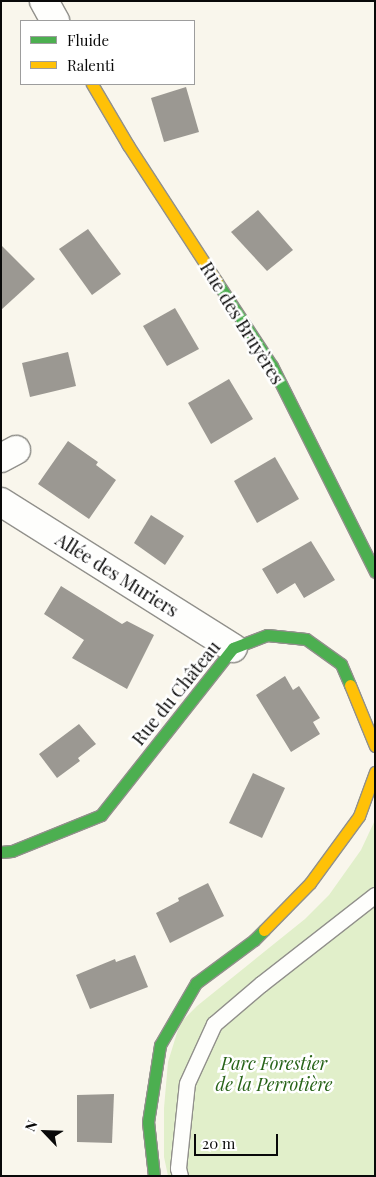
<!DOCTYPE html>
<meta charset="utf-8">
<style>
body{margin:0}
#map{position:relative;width:376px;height:1177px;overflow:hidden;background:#f9f6ec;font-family:"Playfair Display",serif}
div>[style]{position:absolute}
.green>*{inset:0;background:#e1efca}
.building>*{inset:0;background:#9b9892}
.roads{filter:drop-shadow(1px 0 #91908b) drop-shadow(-1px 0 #91908b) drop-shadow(0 1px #91908b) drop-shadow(0 -1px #91908b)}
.lane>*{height:15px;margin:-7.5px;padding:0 7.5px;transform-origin:7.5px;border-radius:7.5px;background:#fefefc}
.street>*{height:28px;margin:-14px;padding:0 14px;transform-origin:14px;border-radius:14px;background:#fefefc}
.fast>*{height:11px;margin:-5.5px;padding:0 5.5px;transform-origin:5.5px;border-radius:5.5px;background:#4caf50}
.slow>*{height:11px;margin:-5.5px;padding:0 5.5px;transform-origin:5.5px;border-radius:5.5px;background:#ffc107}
span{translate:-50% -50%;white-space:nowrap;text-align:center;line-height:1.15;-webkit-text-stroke:5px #fff;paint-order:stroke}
.street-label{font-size:18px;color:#090909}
.park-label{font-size:18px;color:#276318;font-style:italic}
.frame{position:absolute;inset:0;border:2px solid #090909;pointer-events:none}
.legend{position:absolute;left:20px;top:20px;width:175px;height:65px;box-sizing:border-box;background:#fff;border:1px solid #9d9d9d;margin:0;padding:6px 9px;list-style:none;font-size:15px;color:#090909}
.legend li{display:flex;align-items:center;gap:10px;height:25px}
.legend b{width:25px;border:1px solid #9d9d9d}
.north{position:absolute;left:20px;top:1107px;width:50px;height:50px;-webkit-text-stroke:4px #fff;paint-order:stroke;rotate:294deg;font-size:14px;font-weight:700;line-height:20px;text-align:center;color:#090909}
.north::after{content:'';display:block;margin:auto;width:18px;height:22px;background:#090909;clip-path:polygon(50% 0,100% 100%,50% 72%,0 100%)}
.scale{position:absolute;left:194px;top:1134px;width:84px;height:22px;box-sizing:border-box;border:2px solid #090909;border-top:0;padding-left:6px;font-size:15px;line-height:18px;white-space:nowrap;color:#090909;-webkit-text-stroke:4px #fff;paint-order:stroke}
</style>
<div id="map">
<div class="green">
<i style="clip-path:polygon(375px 820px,375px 1176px,168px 1176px,164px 1157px,164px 1108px,168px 1062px,180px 1023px,197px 1006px,305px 919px,329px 895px,361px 850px)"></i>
</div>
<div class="building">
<i style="clip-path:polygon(186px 87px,199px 132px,164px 142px,151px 98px)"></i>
<i style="clip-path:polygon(258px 210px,293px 250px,267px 271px,231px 232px)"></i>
<i style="clip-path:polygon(88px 229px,121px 274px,92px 295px,59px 249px)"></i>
<i style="clip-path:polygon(1px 245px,35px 279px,1px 310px)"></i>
<i style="clip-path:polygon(175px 308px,199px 349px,167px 366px,143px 326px)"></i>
<i style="clip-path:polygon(68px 352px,76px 386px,30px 397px,22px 363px)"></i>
<i style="clip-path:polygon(229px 379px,253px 419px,211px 444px,188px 403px)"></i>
<i style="clip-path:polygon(68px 441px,98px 462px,96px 465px,116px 480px,89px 519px,38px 484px)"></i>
<i style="clip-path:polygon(275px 457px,299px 499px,257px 523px,234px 481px)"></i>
<i style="clip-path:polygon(151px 515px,184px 536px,165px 565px,134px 543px)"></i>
<i style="clip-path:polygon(311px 541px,335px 580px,304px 598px,295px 583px,277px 594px,262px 569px)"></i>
<i style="clip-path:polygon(61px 586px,122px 624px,127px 621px,154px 635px,127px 689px,72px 658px,84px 640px,44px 614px)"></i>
<i style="clip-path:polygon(285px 676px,293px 690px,299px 686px,320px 718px,313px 722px,320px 734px,291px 752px,256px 695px)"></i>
<i style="clip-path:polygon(79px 724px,96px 744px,78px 758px,80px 761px,57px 778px,39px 754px)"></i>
<i style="clip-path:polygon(253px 773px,285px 788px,262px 838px,229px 823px)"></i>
<i style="clip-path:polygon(208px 883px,224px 916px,170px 943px,156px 913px,179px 901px,178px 898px)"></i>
<i style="clip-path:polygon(135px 955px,148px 987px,90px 1009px,76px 975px,115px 959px,116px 962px)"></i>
<i style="clip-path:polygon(114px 1094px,112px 1143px,77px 1142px,77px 1095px)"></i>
</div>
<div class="roads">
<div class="lane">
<i style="left:180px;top:1176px;width:8px;rotate:-104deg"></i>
<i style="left:178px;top:1168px;width:85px;rotate:-84deg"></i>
<i style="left:187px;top:1083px;width:65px;rotate:-65.4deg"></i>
<i style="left:214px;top:1024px;width:62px;rotate:-40.4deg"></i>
<i style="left:261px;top:984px;width:145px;rotate:-38deg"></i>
</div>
<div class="street">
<i style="left:44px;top:1px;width:23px;rotate:61deg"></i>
<i style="left:1px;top:458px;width:17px;rotate:-28deg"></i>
<i style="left:1px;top:502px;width:274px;rotate:32.2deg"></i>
</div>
<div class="fast">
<i style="left:217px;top:282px;width:100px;rotate:56.8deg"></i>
<i style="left:272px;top:366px;width:230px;rotate:63.4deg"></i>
<i style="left:1px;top:852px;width:11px;rotate:-5deg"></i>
<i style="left:12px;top:851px;width:96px;rotate:-22deg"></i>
<i style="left:101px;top:815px;width:213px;rotate:-51.7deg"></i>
<i style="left:233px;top:648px;width:36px;rotate:-21deg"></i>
<i style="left:267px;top:635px;width:39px;rotate:6deg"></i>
<i style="left:306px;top:639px;width:43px;rotate:35.5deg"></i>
<i style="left:341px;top:664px;width:23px;rotate:67deg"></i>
<i style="left:154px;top:1176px;width:54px;rotate:-96.3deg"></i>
<i style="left:148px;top:1122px;width:78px;rotate:-81.1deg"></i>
<i style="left:160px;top:1045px;width:72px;rotate:-59.9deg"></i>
<i style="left:196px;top:983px;width:72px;rotate:-36.6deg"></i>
<i style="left:254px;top:940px;width:14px;rotate:-45deg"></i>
</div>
<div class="slow">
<i style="left:92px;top:84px;width:71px;rotate:59.5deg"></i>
<i style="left:128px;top:145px;width:163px;rotate:57deg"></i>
<i style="left:350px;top:685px;width:66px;rotate:67.7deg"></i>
<i style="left:264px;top:930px;width:66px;rotate:-45.6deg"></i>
<i style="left:310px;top:883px;width:83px;rotate:-53.8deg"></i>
<i style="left:359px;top:816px;width:47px;rotate:-70deg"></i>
</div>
</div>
<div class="street-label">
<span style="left:242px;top:323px;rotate:58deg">Rue des Bruyères</span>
<span style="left:117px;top:575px;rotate:32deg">Allée des Muriers</span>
<span style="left:176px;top:693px;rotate:-51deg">Rue du Château</span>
</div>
<div class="park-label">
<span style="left:274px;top:1074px">Parc Forestier<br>de la Perrotière</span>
</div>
<div class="frame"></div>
<ul class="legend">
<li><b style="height:6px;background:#4caf50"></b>Fluide</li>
<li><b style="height:6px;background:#ffc107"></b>Ralenti</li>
</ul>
<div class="north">N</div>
<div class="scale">20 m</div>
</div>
